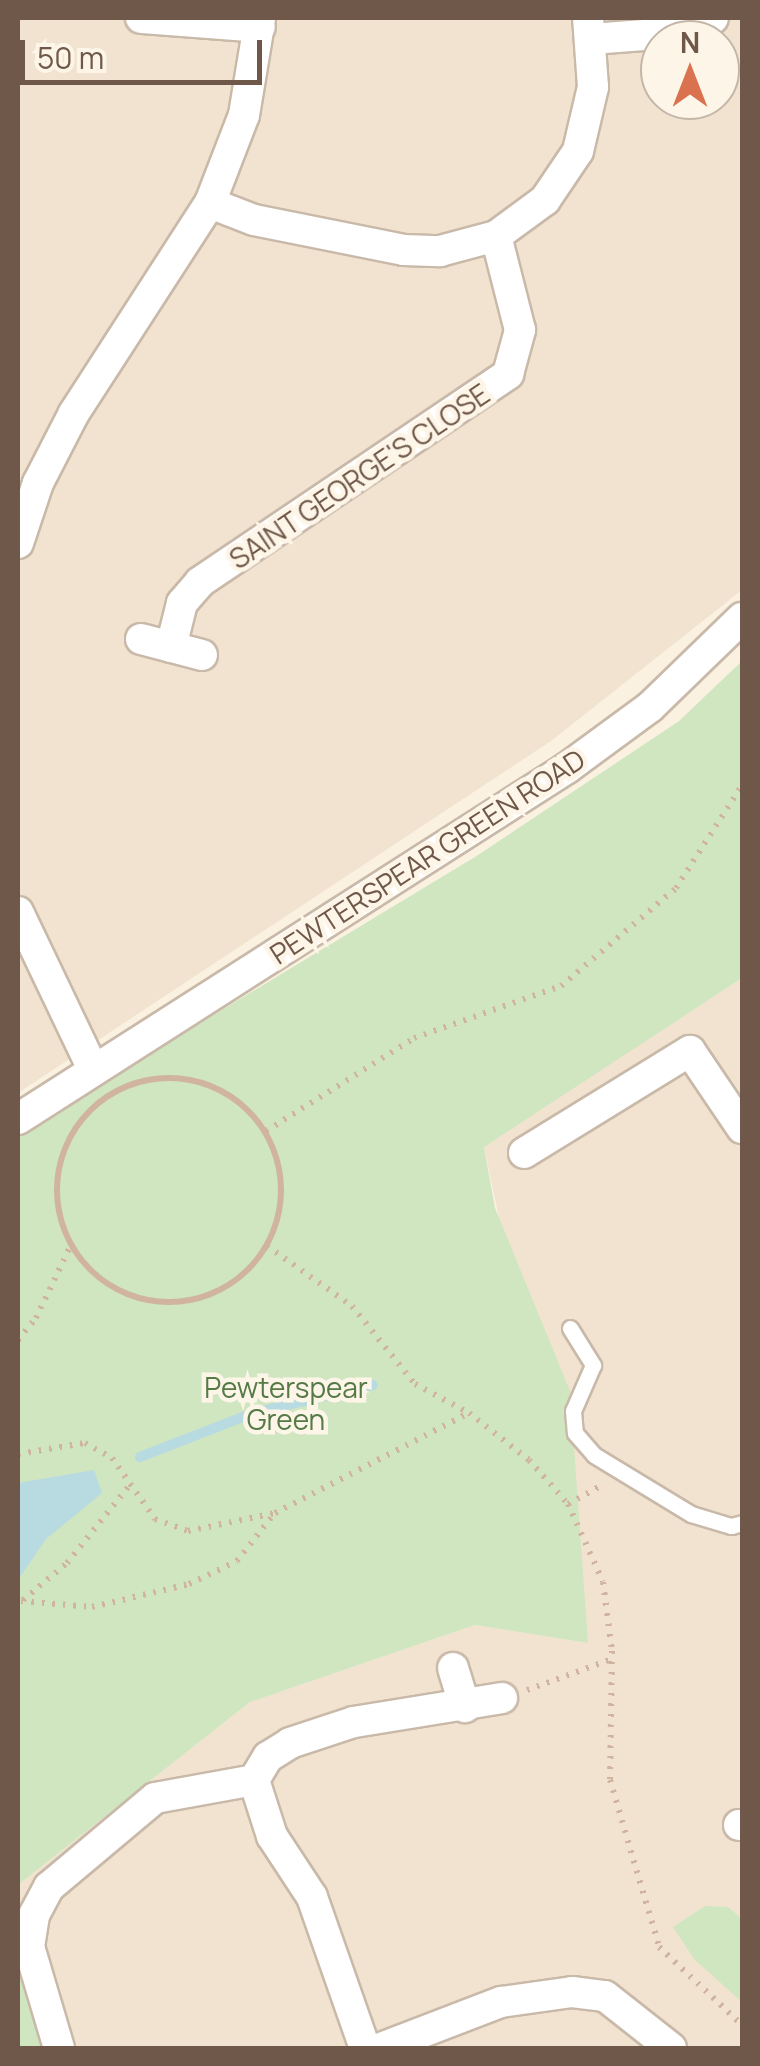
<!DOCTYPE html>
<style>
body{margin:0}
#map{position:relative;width:760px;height:2066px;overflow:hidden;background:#faf1e1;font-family:Manrope,sans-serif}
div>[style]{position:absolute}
.residential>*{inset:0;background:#f1e3d0}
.green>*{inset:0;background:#cfe6c1}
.water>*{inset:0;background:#b8dae1}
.stream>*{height:10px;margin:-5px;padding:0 5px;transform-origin:5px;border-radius:5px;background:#b8dae1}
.path>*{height:6px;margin-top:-3px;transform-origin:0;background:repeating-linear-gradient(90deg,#d1b49f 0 2.5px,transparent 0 10.5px)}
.path>.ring{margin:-3px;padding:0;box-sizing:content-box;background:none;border:6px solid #d1b49f;border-radius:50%}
.roads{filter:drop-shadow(2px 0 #c9b9a9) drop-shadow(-2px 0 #c9b9a9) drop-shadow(0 2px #c9b9a9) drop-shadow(0 -2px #c9b9a9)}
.service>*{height:15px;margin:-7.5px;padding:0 7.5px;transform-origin:7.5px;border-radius:7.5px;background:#fff}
.minor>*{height:30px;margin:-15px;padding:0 15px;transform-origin:15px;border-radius:15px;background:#fff}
span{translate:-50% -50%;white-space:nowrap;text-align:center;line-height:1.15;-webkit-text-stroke:9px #fdf5e7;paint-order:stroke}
.street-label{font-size:28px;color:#6f584a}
.park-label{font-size:28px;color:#547a46}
.frame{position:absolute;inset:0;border:20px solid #6f584a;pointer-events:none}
.north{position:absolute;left:640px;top:20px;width:100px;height:100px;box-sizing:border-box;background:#fdf5e7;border:2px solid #c4b6a8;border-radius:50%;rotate:0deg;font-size:28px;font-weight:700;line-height:40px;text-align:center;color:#6f584a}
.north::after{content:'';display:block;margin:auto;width:35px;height:45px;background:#db724f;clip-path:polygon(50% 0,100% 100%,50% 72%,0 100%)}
.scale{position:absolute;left:20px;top:40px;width:242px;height:45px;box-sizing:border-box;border:5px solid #6f584a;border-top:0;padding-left:12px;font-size:30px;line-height:35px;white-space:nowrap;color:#6f584a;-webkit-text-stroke:8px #fdf5e7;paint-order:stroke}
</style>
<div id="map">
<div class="residential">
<i style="clip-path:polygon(evenodd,18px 18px,742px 18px,742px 590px,551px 741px,18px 1093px,18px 18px,660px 40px,720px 40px,720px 100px,660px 100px,660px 40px)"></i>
<i style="clip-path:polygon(742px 978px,742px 2048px,57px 2048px,18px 1929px,18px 1885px,250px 1702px,475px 1625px,588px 1643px,484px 1146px)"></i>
</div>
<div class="green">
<i style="clip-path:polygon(742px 661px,742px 978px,484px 1147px,495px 1208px,570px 1391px,588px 1643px,475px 1625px,250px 1702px,18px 1885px,18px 1133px,475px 857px,679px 721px)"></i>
<i style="clip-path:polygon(705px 1906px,728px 1907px,742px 1919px,742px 2002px,694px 1959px,673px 1927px)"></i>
<i style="clip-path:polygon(18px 1929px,57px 2048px,18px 2048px)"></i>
</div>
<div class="water">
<i style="clip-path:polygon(94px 1470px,102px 1493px,46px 1539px,18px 1580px,18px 1483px)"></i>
</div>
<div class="stream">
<i style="left:140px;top:1457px;width:121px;rotate:-21.3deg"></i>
<i style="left:253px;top:1413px;width:123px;rotate:-13.1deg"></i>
</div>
<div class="path">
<i class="ring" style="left:57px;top:1078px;width:218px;height:218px"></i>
<i style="left:266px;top:1131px;width:175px;rotate:-32.1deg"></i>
<i style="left:414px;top:1038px;width:156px;rotate:-19.5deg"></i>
<i style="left:561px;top:986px;width:151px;rotate:-40.4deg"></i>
<i style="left:676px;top:888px;width:122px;rotate:-57.3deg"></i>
<i style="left:267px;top:1246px;width:104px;rotate:35.2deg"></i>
<i style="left:352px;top:1306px;width:100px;rotate:51.1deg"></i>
<i style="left:415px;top:1384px;width:61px;rotate:28.2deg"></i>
<i style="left:469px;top:1413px;width:76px;rotate:38.1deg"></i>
<i style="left:529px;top:1460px;width:59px;rotate:48.4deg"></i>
<i style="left:568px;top:1504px;width:85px;rotate:65.8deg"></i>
<i style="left:603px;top:1582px;width:70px;rotate:82.6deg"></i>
<i style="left:612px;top:1651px;width:129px;rotate:90.9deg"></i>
<i style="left:610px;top:1780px;width:174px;rotate:73.6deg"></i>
<i style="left:659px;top:1947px;width:114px;rotate:43.2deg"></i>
<i style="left:18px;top:1340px;width:28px;rotate:-51deg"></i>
<i style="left:36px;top:1318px;width:81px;rotate:-64.4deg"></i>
<i style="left:18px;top:1454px;width:68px;rotate:-9.3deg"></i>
<i style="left:85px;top:1443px;width:31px;rotate:29deg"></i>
<i style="left:112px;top:1458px;width:75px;rotate:54.8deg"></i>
<i style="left:155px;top:1519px;width:35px;rotate:20deg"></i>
<i style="left:188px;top:1531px;width:89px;rotate:-11.7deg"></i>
<i style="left:275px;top:1513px;width:218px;rotate:-27.3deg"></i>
<i style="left:568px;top:1504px;width:39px;rotate:-29deg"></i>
<i style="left:23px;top:1600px;width:57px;rotate:-40.1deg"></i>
<i style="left:67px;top:1563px;width:97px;rotate:-51.2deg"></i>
<i style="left:21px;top:1601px;width:71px;rotate:4.8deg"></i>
<i style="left:92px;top:1607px;width:100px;rotate:-13.3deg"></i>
<i style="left:189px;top:1584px;width:53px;rotate:-25.6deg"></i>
<i style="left:237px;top:1561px;width:60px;rotate:-51.8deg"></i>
<i style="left:527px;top:1690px;width:90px;rotate:-20deg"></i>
</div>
<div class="roads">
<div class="service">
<i style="left:570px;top:1328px;width:44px;rotate:58.1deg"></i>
<i style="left:593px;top:1365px;width:50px;rotate:113.5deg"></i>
<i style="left:573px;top:1411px;width:22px;rotate:85deg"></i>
<i style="left:575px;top:1433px;width:29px;rotate:49deg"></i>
<i style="left:594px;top:1455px;width:114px;rotate:31.3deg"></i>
<i style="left:691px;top:1514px;width:42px;rotate:16.7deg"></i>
<i style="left:731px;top:1526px;width:11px;rotate:-15deg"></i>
</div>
<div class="minor">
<i style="left:141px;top:18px;width:119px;rotate:4.3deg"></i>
<i style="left:592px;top:39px;width:91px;rotate:-4.4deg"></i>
<i style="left:683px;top:32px;width:33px;rotate:-25deg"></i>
<i style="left:210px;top:203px;width:47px;rotate:21.1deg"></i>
<i style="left:254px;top:220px;width:153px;rotate:11.3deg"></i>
<i style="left:404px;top:250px;width:36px;rotate:2deg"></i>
<i style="left:440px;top:251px;width:58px;rotate:-15deg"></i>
<i style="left:496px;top:236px;width:61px;rotate:-36.3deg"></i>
<i style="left:545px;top:200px;width:59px;rotate:-56deg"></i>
<i style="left:578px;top:151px;width:66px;rotate:-76.8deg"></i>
<i style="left:593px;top:87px;width:69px;rotate:-94.1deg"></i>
<i style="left:18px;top:543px;width:63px;rotate:-71.6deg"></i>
<i style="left:38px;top:483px;width:79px;rotate:-62.8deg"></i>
<i style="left:74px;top:413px;width:250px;rotate:-57.1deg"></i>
<i style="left:210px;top:203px;width:94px;rotate:-68.9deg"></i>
<i style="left:244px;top:115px;width:98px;rotate:-80.6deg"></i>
<i style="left:141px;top:639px;width:63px;rotate:14.7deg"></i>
<i style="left:171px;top:647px;width:45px;rotate:-76deg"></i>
<i style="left:182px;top:603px;width:28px;rotate:-49deg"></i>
<i style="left:200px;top:582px;width:372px;rotate:-34deg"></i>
<i style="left:508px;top:374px;width:46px;rotate:-74.7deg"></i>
<i style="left:520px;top:330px;width:97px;rotate:-104.3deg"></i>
<i style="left:18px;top:912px;width:172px;rotate:64.5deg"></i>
<i style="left:18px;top:1119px;width:652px;rotate:-32.59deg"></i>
<i style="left:567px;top:768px;width:103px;rotate:-36.3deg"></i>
<i style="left:650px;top:707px;width:128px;rotate:-44.1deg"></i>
<i style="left:524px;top:1153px;width:195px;rotate:-31.6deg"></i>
<i style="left:690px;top:1051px;width:93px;rotate:56deg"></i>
<i style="left:453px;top:1668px;width:41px;rotate:72.9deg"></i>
<i style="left:254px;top:1780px;width:59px;rotate:72.2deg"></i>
<i style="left:272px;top:1836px;width:73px;rotate:56.7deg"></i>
<i style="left:312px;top:1897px;width:160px;rotate:70.7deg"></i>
<i style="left:254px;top:1780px;width:27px;rotate:-59deg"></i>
<i style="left:268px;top:1757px;width:26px;rotate:-32deg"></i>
<i style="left:290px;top:1743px;width:67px;rotate:-18.2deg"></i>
<i style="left:354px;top:1722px;width:150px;rotate:-9.2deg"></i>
<i style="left:739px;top:1825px;width:3px"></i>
<i style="left:59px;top:2048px;width:105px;rotate:-106.5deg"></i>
<i style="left:29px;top:1947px;width:32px;rotate:-81deg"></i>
<i style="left:34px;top:1915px;width:32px;rotate:-62deg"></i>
<i style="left:49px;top:1887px;width:138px;rotate:-40deg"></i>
<i style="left:155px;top:1798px;width:101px;rotate:-10.3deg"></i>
<i style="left:381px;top:2048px;width:129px;rotate:-21deg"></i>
<i style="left:501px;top:2002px;width:72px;rotate:-8deg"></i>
<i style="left:572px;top:1992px;width:33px;rotate:7deg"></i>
<i style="left:605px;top:1996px;width:84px;rotate:38.2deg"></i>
</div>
</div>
<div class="street-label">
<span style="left:359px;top:476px;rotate:-34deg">SAINT GEORGE'S CLOSE</span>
<span style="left:427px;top:856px;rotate:-33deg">PEWTERSPEAR GREEN ROAD</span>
</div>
<div class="park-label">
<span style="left:286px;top:1403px">Pewterspear<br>Green</span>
</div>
<div class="frame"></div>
<div class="north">N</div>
<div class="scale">50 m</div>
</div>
